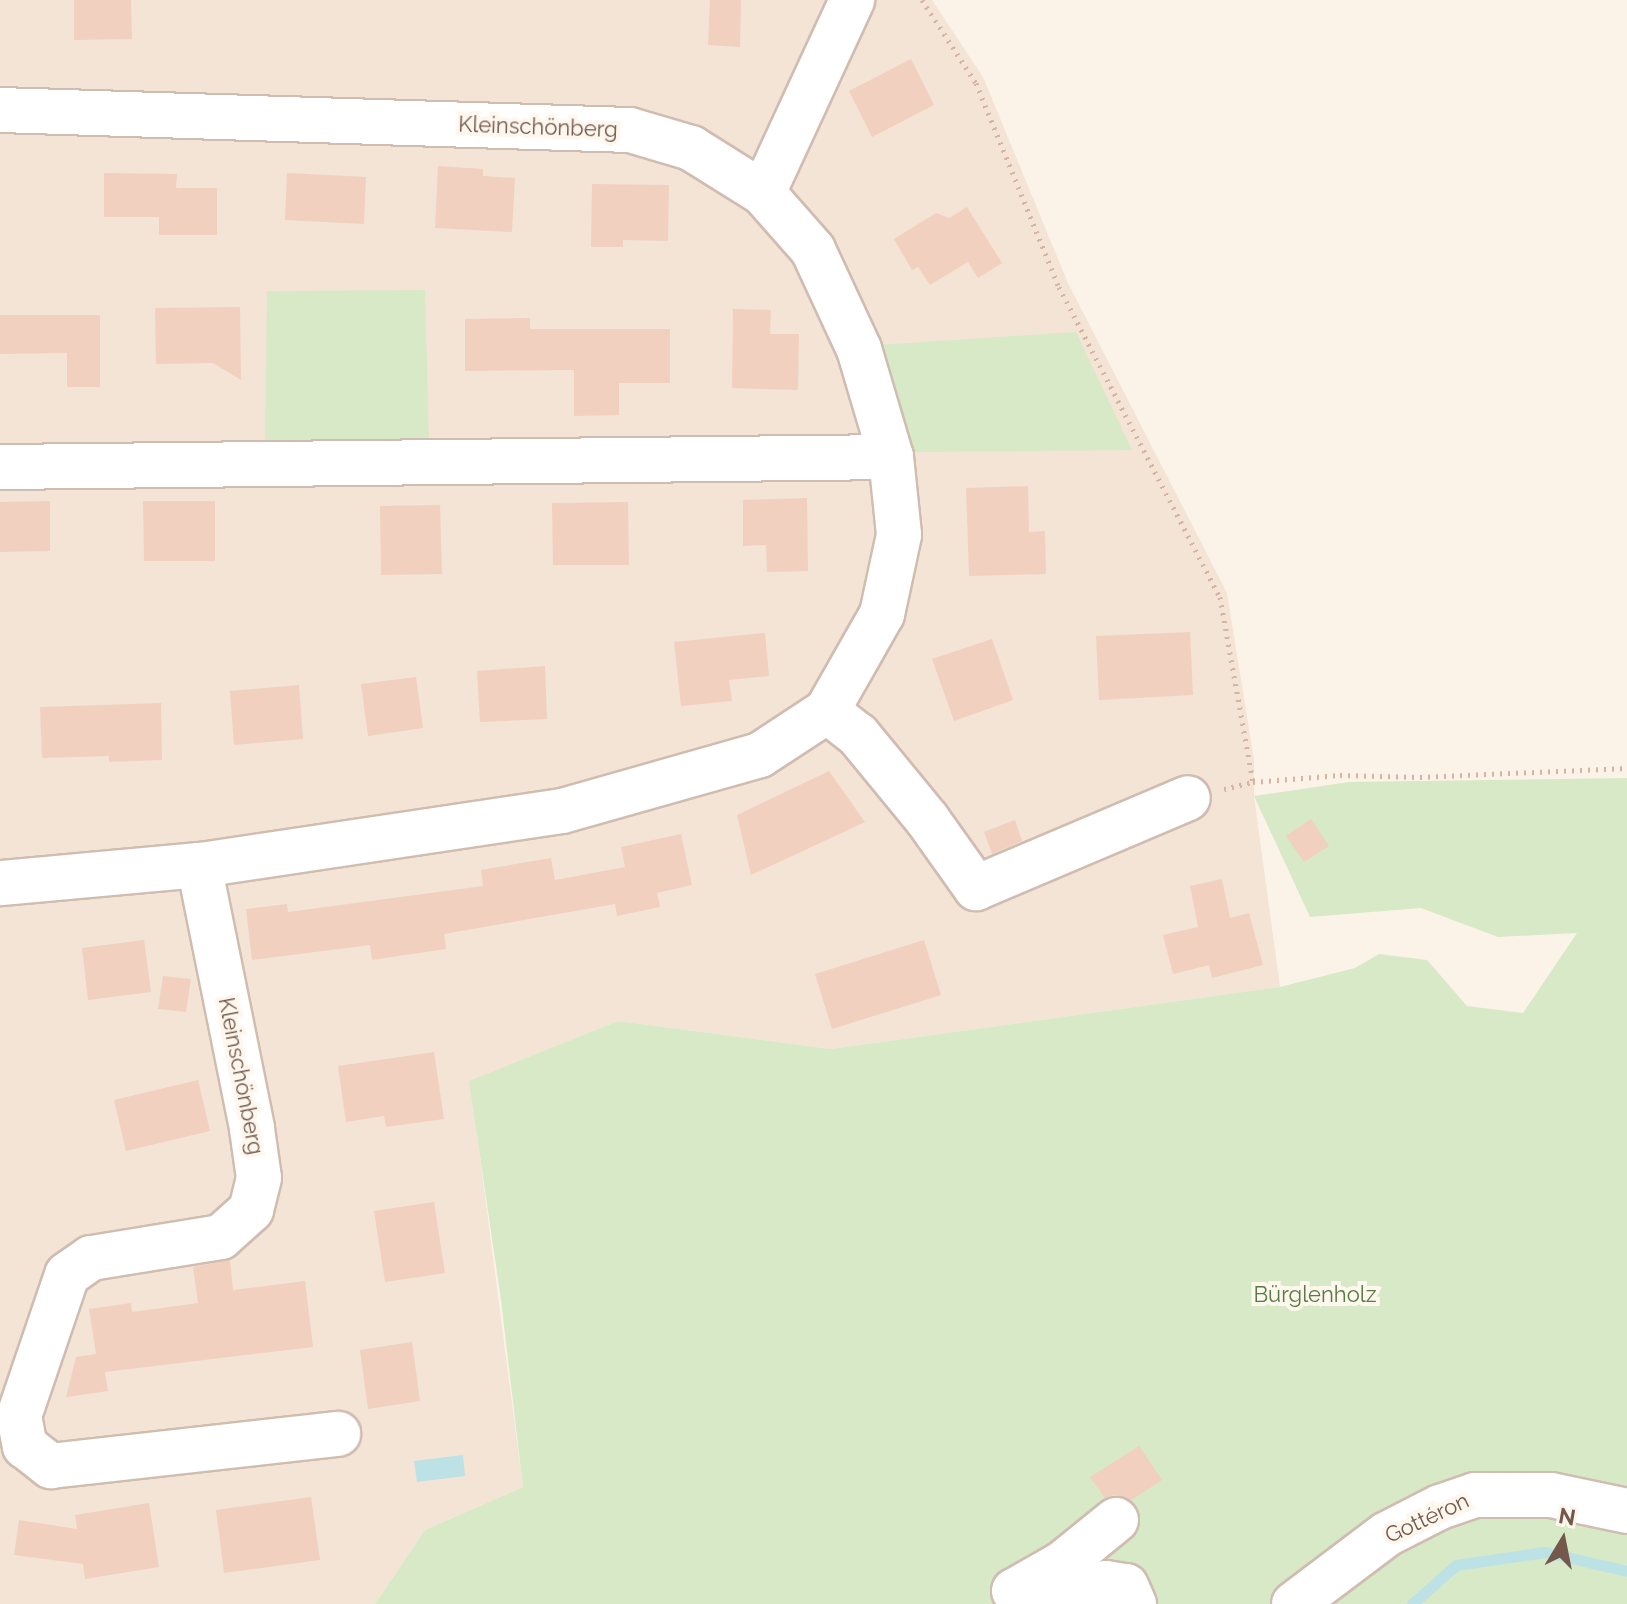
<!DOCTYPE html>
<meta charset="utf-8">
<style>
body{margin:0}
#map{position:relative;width:1627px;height:1604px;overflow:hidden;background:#fcf3e8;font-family:Raleway,sans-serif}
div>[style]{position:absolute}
.residential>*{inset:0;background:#f3e4d6}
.green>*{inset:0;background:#d7e9c6}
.water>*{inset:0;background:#bce2e5}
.stream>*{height:11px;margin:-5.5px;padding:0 5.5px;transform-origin:5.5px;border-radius:5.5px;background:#bce2e5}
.building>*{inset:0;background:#f1d0c0}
.path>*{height:5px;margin-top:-2.5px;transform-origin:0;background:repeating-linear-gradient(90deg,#d6b3a3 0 2px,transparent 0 8px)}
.roads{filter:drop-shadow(2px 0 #d0bcb0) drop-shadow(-2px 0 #d0bcb0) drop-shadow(0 2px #d0bcb0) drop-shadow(0 -2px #d0bcb0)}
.minor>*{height:44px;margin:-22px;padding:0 22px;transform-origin:22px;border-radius:22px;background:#fff}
span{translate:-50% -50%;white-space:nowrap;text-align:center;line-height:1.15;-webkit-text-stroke:8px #fef7ee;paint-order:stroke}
.street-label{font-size:22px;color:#75584c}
.park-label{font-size:22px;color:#587b44}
.north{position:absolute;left:1523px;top:1500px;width:80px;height:80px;-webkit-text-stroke:6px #fef7ee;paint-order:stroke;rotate:10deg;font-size:22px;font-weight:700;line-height:32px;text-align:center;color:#75584c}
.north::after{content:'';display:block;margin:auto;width:28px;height:36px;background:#75584c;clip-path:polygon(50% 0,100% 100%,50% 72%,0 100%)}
</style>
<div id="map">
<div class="residential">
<i style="clip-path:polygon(0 0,932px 0,983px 77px,1068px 283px,1227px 593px,1254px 760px,1254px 796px,1280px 987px,831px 1049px,618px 1021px,470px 1081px,523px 1487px,425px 1530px,375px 1604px,0 1604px)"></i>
</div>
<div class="green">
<i style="clip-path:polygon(425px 290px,429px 441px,265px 444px,267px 291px)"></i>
<i style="clip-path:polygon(1076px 332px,1132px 450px,913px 452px,878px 345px)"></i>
<i style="clip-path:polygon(1627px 778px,1627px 1604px,375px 1604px,425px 1530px,523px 1487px,501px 1300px,469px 1081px,618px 1021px,831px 1049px,1280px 987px,1355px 968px,1379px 954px,1427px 960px,1467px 1006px,1523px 1013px,1577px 933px,1498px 937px,1421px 908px,1310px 917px,1254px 796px,1349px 782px)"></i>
</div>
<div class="water">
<i style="clip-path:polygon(463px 1455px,465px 1476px,417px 1482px,414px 1461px)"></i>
</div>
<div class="stream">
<i style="left:1412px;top:1604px;width:59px;rotate:-41.6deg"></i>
<i style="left:1456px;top:1565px;width:90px;rotate:-8.3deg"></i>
<i style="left:1545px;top:1552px;width:84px;rotate:13deg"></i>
</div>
<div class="building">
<i style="clip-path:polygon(74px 0,131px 0,132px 39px,74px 40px)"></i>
<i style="clip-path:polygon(710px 0,741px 0,740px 47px,708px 45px)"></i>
<i style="clip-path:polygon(911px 59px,934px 105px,872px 137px,849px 91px)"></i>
<i style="clip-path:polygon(438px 166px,483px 169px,483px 176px,515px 178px,512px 232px,435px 228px)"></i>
<i style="clip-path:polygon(104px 173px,177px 174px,176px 188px,217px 188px,217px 235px,159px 235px,159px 217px,104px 217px)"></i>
<i style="clip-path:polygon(287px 173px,366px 177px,364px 224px,285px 220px)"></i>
<i style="clip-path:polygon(592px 184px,669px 185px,668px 241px,623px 240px,623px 247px,591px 247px)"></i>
<i style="clip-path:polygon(967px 207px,1002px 263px,978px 278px,968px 262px,930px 285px,918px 267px,912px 270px,894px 239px,936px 213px,949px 218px)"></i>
<i style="clip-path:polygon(240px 307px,241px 380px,213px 363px,156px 364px,155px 308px)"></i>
<i style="clip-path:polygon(733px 309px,771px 310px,770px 334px,799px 334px,798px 390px,732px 388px)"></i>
<i style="clip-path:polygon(0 315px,100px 315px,100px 387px,67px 387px,67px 353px,0 354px)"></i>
<i style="clip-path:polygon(530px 318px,530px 329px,670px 329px,670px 383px,619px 383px,619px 415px,574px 416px,574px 370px,465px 371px,465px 319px)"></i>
<i style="clip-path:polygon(1028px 486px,1029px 532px,1045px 531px,1046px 574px,969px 576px,966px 488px)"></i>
<i style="clip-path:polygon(807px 498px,808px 571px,767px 572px,766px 545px,743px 546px,743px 500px)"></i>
<i style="clip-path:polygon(50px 501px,50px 551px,0 552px,0 502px)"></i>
<i style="clip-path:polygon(143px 501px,215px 501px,215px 561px,144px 561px)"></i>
<i style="clip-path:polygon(628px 502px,629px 565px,553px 565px,552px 503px)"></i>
<i style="clip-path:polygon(440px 505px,442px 574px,381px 575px,380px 506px)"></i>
<i style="clip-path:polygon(1190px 632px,1193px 695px,1099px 700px,1096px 636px)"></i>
<i style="clip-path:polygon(765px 633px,769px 676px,729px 680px,732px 701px,681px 706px,674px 642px)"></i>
<i style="clip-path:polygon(992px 639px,1013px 700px,954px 721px,932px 659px)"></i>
<i style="clip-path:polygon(545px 666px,547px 719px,480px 722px,477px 671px)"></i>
<i style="clip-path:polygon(416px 677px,423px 728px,368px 736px,361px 684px)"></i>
<i style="clip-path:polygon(299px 685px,303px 739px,234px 745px,230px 691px)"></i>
<i style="clip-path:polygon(161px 703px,162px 760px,109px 762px,109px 756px,42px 758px,40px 707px)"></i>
<i style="clip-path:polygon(829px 771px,865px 822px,751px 875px,737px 815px)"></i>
<i style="clip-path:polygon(1311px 819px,1329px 846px,1304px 862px,1286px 836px)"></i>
<i style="clip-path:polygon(1015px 820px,1022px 841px,992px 854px,984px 832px)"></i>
<i style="clip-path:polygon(681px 834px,692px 885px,657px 893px,660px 907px,617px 916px,615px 904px,444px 934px,446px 949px,372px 960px,370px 945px,252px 960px,246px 909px,287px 904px,288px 912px,483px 886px,481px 870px,551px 858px,555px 880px,625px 867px,621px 847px)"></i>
<i style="clip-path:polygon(1222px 879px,1230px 918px,1249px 913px,1263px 965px,1212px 978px,1209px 965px,1173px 974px,1163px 935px,1198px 927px,1190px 886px)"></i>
<i style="clip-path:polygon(144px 940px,151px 992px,88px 1000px,82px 948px)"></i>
<i style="clip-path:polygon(924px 940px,941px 995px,832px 1029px,815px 974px)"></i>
<i style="clip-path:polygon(163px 976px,191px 979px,186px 1012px,158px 1009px)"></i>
<i style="clip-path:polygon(434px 1052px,444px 1119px,386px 1127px,384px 1116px,346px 1122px,338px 1066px)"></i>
<i style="clip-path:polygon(198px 1080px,210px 1131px,126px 1151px,114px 1100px)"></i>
<i style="clip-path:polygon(434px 1202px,445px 1273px,385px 1282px,374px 1211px)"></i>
<i style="clip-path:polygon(230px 1260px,233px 1290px,305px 1281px,313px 1347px,105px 1372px,108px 1391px,66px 1397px,76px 1357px,96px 1354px,89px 1309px,131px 1303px,132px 1312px,198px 1303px,193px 1267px)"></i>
<i style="clip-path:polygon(412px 1342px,420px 1401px,368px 1409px,360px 1350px)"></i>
<i style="clip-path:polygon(1139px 1446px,1162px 1480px,1130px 1501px,1113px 1495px,1105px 1498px,1090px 1477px)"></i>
<i style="clip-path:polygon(311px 1497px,320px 1560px,224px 1573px,216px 1510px)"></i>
<i style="clip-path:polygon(149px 1503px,159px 1567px,85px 1579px,83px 1564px,14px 1555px,19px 1520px,77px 1529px,75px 1515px)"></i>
</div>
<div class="path">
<i style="left:922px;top:0;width:99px;rotate:57deg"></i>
<i style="left:976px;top:83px;width:220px;rotate:67.9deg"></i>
<i style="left:1059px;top:287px;width:349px;rotate:62.6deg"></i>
<i style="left:1220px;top:597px;width:188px;rotate:79.9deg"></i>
<i style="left:1224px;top:789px;width:30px;rotate:-14deg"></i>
<i style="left:1253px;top:782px;width:87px;rotate:-4.6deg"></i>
<i style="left:1340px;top:775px;width:80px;rotate:1.4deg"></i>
<i style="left:1420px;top:777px;width:207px;rotate:-2.5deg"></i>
</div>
<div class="roads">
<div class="minor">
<i style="left:0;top:110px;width:630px;rotate:1.82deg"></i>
<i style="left:630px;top:130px;width:64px;rotate:16.4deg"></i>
<i style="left:691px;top:148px;width:85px;rotate:32deg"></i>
<i style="left:763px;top:193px;width:76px;rotate:48.7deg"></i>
<i style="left:813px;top:250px;width:109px;rotate:65.1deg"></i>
<i style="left:859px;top:349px;width:113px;rotate:73.5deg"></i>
<i style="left:891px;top:457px;width:78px;rotate:84.1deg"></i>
<i style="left:899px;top:535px;width:81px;rotate:102.1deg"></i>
<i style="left:882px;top:614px;width:112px;rotate:119.6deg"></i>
<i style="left:827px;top:711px;width:80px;rotate:146.7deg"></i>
<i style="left:760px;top:755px;width:206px;rotate:164.2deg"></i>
<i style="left:562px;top:811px;width:367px;rotate:171.5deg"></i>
<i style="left:199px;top:865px;width:200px;rotate:174.8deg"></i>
<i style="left:763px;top:193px;width:213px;rotate:-65.2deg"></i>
<i style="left:0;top:467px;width:891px;rotate:-0.64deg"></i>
<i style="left:827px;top:711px;width:39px;rotate:38deg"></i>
<i style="left:858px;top:735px;width:109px;rotate:50.6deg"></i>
<i style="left:927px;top:819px;width:85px;rotate:54.6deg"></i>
<i style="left:976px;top:888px;width:230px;rotate:-23deg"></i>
<i style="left:199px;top:865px;width:269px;rotate:78.6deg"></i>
<i style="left:252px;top:1129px;width:49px;rotate:81.9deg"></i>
<i style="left:259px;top:1178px;width:33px;rotate:104deg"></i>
<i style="left:251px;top:1210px;width:40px;rotate:138deg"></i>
<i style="left:221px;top:1237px;width:132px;rotate:170.8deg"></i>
<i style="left:91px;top:1258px;width:29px;rotate:145deg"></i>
<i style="left:67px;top:1275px;width:149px;rotate:108.8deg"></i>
<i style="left:19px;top:1416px;width:31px;rotate:79deg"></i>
<i style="left:25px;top:1446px;width:33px;rotate:38deg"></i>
<i style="left:51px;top:1466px;width:289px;rotate:-6.4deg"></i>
<i style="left:1116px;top:1520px;width:68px;rotate:140.9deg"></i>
<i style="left:1063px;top:1563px;width:56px;rotate:150.3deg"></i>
<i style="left:1014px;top:1591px;width:11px;rotate:41deg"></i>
<i style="left:1022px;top:1598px;width:11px;rotate:-5deg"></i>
<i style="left:1033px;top:1597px;width:74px;rotate:-10.9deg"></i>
<i style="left:1106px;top:1583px;width:20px;rotate:9deg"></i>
<i style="left:1126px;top:1586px;width:20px;rotate:66deg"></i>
<i style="left:1294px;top:1604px;width:116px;rotate:-37deg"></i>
<i style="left:1387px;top:1534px;width:59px;rotate:-27deg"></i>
<i style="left:1440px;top:1507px;width:37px;rotate:-19deg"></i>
<i style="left:1475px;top:1495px;width:76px"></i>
<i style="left:1551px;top:1495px;width:78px;rotate:11.9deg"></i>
</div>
</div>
<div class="street-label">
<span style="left:538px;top:127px;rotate:2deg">Kleinschönberg</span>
<span style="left:241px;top:1076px;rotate:79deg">Kleinschönberg</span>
<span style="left:1427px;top:1518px;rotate:-25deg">Gottéron</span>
</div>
<div class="park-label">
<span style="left:1315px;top:1295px">Bürglenholz</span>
</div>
<div class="north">N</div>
</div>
